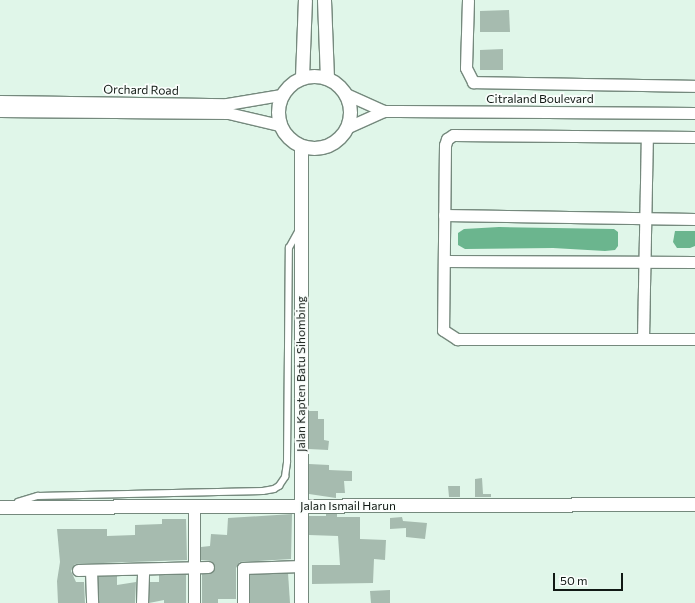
<!DOCTYPE html>
<style>
body{margin:0}
#map{position:relative;width:695px;height:603px;overflow:hidden;background:#e0f6e9;font-family:Commissioner,sans-serif}
div>[style]{position:absolute}
.water>*{inset:0;background:#6bb58e}
.building>*{inset:0;background:#a6bbaf}
.roads{filter:drop-shadow(1px 0 #75897d) drop-shadow(-1px 0 #75897d) drop-shadow(0 1px #75897d) drop-shadow(0 -1px #75897d)}
.service>*{height:5.5px;margin:-2.75px;padding:0 2.75px;transform-origin:2.75px;border-radius:2.75px;background:#fff}
.minor>*{height:11px;margin:-5.5px;padding:0 5.5px;transform-origin:5.5px;border-radius:5.5px;background:#fff}
.tertiary>*{height:13px;margin:-6.5px;padding:0 6.5px;transform-origin:6.5px;border-radius:6.5px;background:#fff}
.tertiary>.ring{margin:-6.5px;padding:0;box-sizing:content-box;background:none;border:13px solid #fff;border-radius:50%}
span{translate:-50% -50%;white-space:nowrap;text-align:center;line-height:1.15;-webkit-text-stroke:3.5px #fafefc;paint-order:stroke}
.street-label{font-size:12px;color:#111914}
.scale{position:absolute;left:553px;top:573px;width:70px;height:18px;box-sizing:border-box;border:2px solid #111914;border-top:0;padding-left:5px;font-size:12px;line-height:14px;white-space:nowrap;color:#111914;-webkit-text-stroke:3px #fafefc;paint-order:stroke}
</style>
<div id="map">
<div class="water">
<i style="clip-path:polygon(499px 227px,614px 229px,618px 232px,618px 246px,615px 250px,605px 251px,553px 248px,465px 249px,458px 245px,458px 233px,464px 229px)"></i>
<i style="clip-path:polygon(675px 231px,695px 231px,695px 246px,690px 248px,677px 248px,673px 242px)"></i>
</div>
<div class="building">
<i style="clip-path:polygon(509px 10px,510px 32px,480px 32px,480px 11px)"></i>
<i style="clip-path:polygon(503px 49px,503px 70px,480px 70px,480px 50px)"></i>
<i style="clip-path:polygon(309px 411px,318px 411px,318px 419px,324px 419px,324px 440px,329px 441px,328px 450px,309px 449px)"></i>
<i style="clip-path:polygon(309px 464px,329px 465px,329px 470px,352px 471px,352px 481px,344px 481px,345px 493px,336px 493px,336px 498px,309px 494px)"></i>
<i style="clip-path:polygon(482px 478px,483px 494px,491px 494px,491px 497px,475px 497px,475px 479px)"></i>
<i style="clip-path:polygon(448px 486px,460px 486px,460px 497px,449px 497px)"></i>
<i style="clip-path:polygon(292px 514px,291px 559px,240px 562px,236px 568px,236px 599px,218px 599px,218px 603px,202px 603px,202px 574px,211px 573px,215px 567px,211px 561px,201px 560px,201px 547px,210px 546px,211px 534px,227px 535px,228px 518px)"></i>
<i style="clip-path:polygon(326px 514px,337px 514px,337px 517px,360px 517px,360px 539px,386px 540px,385px 560px,374px 559px,373px 583px,312px 584px,312px 565px,340px 565px,338px 536px,309px 535px,309px 516px,326px 516px)"></i>
<i style="clip-path:polygon(402px 517px,403px 521px,427px 523px,425px 539px,406px 537px,406px 528px,390px 529px,390px 518px)"></i>
<i style="clip-path:polygon(162px 519px,186px 519px,187px 560px,75px 564px,71px 571px,76px 582px,84px 582px,85px 603px,58px 603px,57px 581px,60px 562px,57px 529px,107px 529px,107px 536px,135px 535px,135px 525px,162px 524px)"></i>
<i style="clip-path:polygon(288px 573px,290px 603px,250px 603px,250px 575px)"></i>
<i style="clip-path:polygon(186px 574px,186px 603px,164px 603px,164px 600px,149px 603px,150px 582px,159px 582px,159px 575px)"></i>
<i style="clip-path:polygon(117px 576px,117px 585px,136px 582px,135px 603px,99px 603px,98px 577px)"></i>
<i style="clip-path:polygon(390px 590px,390px 603px,371px 603px,370px 591px)"></i>
</div>
<div class="roads">
<div class="service">
<i style="left:18px;top:502px;width:21px;rotate:-17deg"></i>
<i style="left:38px;top:496px;width:225px;rotate:-1.3deg"></i>
<i style="left:263px;top:491px;width:11px;rotate:-10deg"></i>
<i style="left:274px;top:489px;width:6px;rotate:-31deg"></i>
<i style="left:279px;top:486px;width:11px;rotate:-56deg"></i>
<i style="left:285px;top:477px;width:15px;rotate:-82deg"></i>
<i style="left:287px;top:462px;width:214px;rotate:-89.5deg"></i>
<i style="left:289px;top:248px;width:18px;rotate:-61deg"></i>
</div>
<div class="minor">
<i style="left:468px;top:0;width:68px;rotate:91.7deg"></i>
<i style="left:466px;top:68px;width:16px;rotate:63deg"></i>
<i style="left:473px;top:82px;width:222px;rotate:1deg"></i>
<i style="left:346px;top:94px;width:42px;rotate:24.1deg"></i>
<i style="left:0;top:101px;width:227px;rotate:0.8deg"></i>
<i style="left:227px;top:104px;width:55px;rotate:-9.5deg"></i>
<i style="left:0;top:111px;width:228px;rotate:0.5deg"></i>
<i style="left:228px;top:113px;width:52px;rotate:13.2deg"></i>
<i style="left:346px;top:128px;width:42px;rotate:-24.1deg"></i>
<i style="left:384px;top:111px;width:14px"></i>
<i style="left:398px;top:111px;width:297px;rotate:0.4deg"></i>
<i style="left:695px;top:137px;width:242px;rotate:-179.5deg"></i>
<i style="left:453px;top:135px;width:7px;rotate:146deg"></i>
<i style="left:447px;top:139px;width:6px;rotate:108deg"></i>
<i style="left:445px;top:145px;width:185px;rotate:90.6deg"></i>
<i style="left:443px;top:330px;width:17px;rotate:33deg"></i>
<i style="left:457px;top:339px;width:238px"></i>
<i style="left:444px;top:215px;width:251px;rotate:0.9deg"></i>
<i style="left:444px;top:261px;width:251px;rotate:0.2deg"></i>
<i style="left:643px;top:339px;width:202px;rotate:-88.9deg"></i>
<i style="left:194px;top:506px;width:97px;rotate:90deg"></i>
<i style="left:78px;top:570px;width:130px;rotate:-1.3deg"></i>
<i style="left:91px;top:570px;width:33px;rotate:88deg"></i>
<i style="left:142px;top:603px;width:34px;rotate:-88deg"></i>
<i style="left:243px;top:603px;width:35px;rotate:-90deg"></i>
<i style="left:243px;top:568px;width:58px;rotate:-2deg"></i>
</div>
<div class="tertiary">
<i style="left:324px;top:0;width:78px;rotate:87.8deg"></i>
<i class="ring" style="left:278px;top:76px;width:59px;height:59px"></i>
<i style="left:302px;top:77px;width:77px;rotate:-87.8deg"></i>
<i style="left:301px;top:146px;width:457px;rotate:90deg"></i>
<i style="left:0;top:507px;width:695px;rotate:-0.25deg"></i>
</div>
</div>
<div class="street-label">
<span style="left:141px;top:90px;rotate:1deg">Orchard Road</span>
<span style="left:540px;top:99px">Citraland Boulevard</span>
<span style="left:301px;top:374px;rotate:-90deg">Jalan Kapten Batu Sihombing</span>
<span style="left:348px;top:506px">Jalan Ismail Harun</span>
</div>
<div class="scale">50 m</div>
</div>
